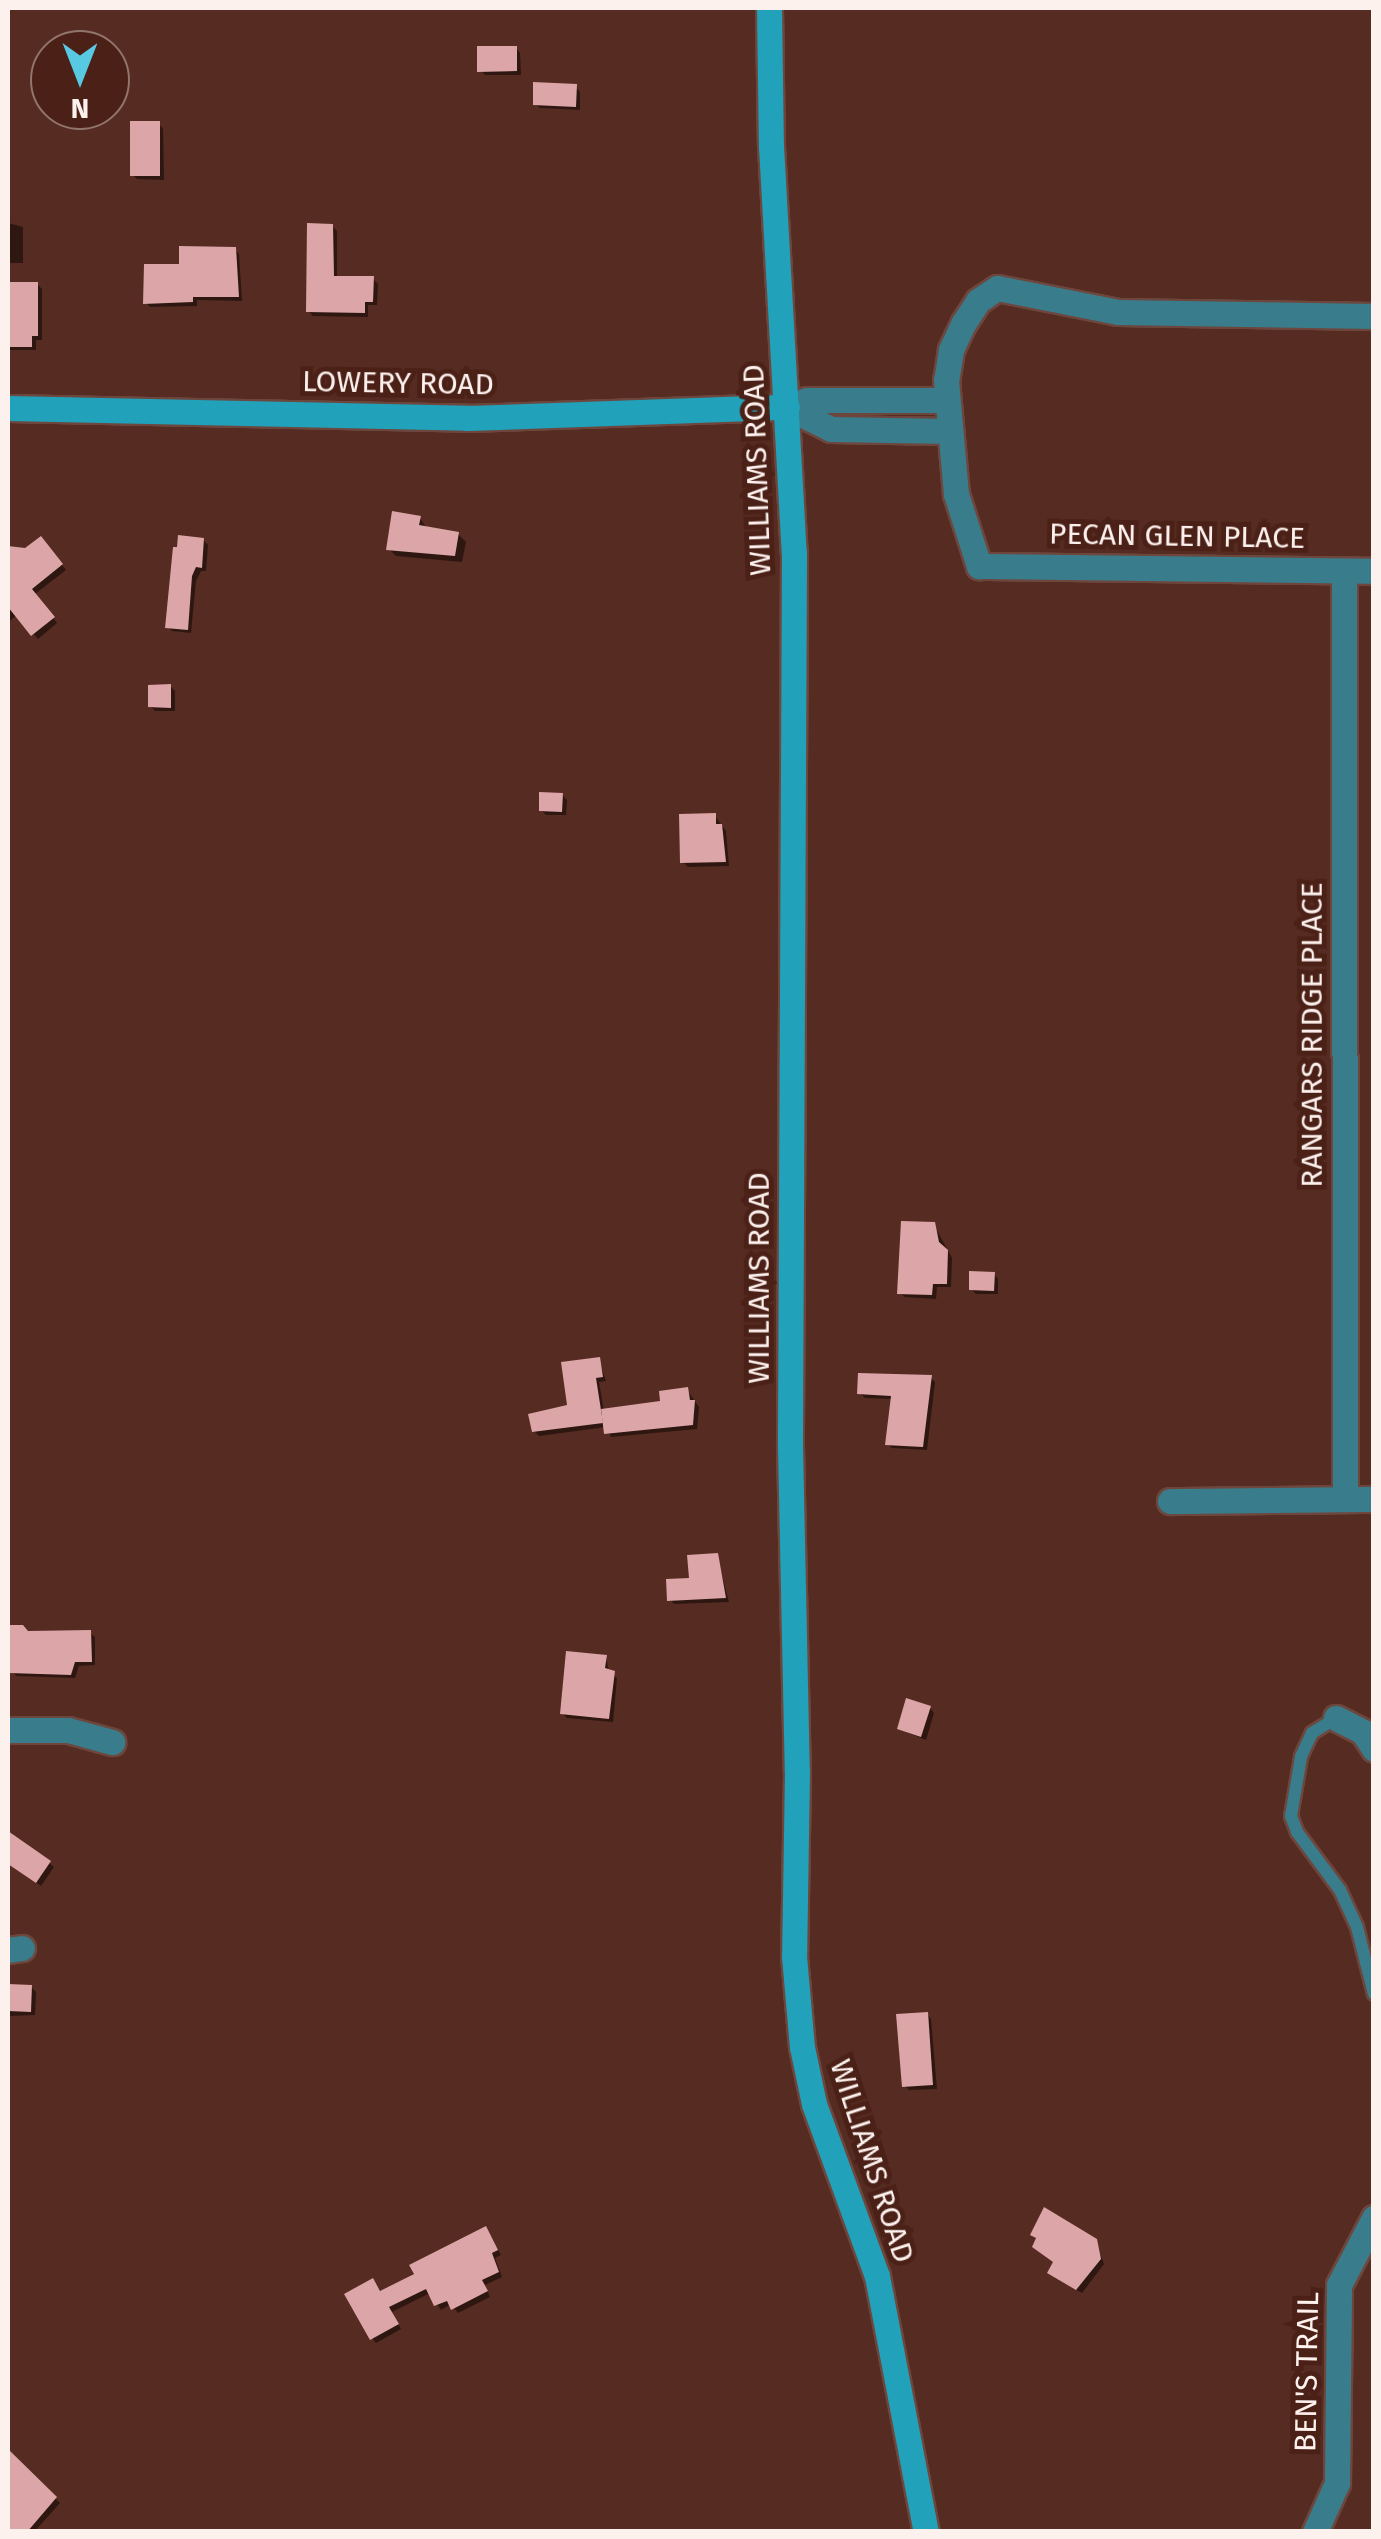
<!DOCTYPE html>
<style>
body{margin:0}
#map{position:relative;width:1381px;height:2539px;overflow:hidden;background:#562b21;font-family:"Fira Sans",sans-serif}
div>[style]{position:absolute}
.shadow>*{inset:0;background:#0007}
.building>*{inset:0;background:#dca5a8}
.roads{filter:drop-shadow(2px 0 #6d473e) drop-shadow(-2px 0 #6d473e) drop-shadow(0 2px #6d473e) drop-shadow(0 -2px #6d473e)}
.lane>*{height:12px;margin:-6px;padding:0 6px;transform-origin:6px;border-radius:6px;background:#397d8c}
.street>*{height:25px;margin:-12.5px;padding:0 12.5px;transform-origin:12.5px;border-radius:12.5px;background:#397d8c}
.secondary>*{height:25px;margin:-12.5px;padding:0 12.5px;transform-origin:12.5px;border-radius:12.5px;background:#21a2ba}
span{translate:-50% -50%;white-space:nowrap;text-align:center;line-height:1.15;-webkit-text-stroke:10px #4b2117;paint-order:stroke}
.street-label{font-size:30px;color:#fdf1ee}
.frame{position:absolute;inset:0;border:10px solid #fdf1ee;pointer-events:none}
.north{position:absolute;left:30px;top:30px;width:100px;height:100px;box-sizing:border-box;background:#4b2117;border:2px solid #92746d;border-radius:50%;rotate:180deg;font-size:28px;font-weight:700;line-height:40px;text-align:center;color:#fdf1ee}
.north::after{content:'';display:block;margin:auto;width:35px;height:45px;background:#57c9e2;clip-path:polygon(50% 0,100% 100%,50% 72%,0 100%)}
</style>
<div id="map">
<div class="shadow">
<i style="clip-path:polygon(516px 48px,520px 53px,521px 75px,485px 75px,480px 70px)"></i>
<i style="clip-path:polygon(576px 87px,580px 92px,580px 110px,540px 108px,535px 104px)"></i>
<i style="clip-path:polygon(159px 124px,163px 129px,164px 180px,137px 179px,133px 175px)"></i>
<i style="clip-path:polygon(8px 223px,23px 227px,23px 263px,8px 263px)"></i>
<i style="clip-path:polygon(332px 226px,337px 231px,337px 278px,373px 279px,378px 284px,377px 305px,368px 305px,368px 317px,313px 316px,308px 311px)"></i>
<i style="clip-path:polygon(235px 249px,239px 254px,242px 301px,197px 300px,197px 306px,150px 307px,146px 303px,181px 266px)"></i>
<i style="clip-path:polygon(8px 284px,37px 284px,42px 289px,42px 340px,36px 340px,36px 350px,8px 350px)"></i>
<i style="clip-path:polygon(420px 518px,427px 529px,458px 534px,466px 542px,462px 562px,396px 556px,389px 549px)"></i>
<i style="clip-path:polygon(203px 540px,208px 545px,206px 571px,201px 571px,196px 581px,191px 633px,172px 631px,168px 627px)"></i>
<i style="clip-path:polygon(45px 544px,66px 570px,35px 594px,57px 623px,38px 639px,17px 615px,8px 622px,8px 549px,26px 551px)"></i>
<i style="clip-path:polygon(170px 686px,175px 691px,175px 711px,155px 711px,150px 706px)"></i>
<i style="clip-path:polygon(562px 795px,567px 800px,566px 815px,546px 815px,541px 810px)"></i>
<i style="clip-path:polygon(715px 816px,726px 831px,729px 866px,688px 867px,683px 862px)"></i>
<i style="clip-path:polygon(934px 1225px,952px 1258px,951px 1287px,937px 1287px,936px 1299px,905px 1297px,900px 1293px)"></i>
<i style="clip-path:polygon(994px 1274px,998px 1279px,998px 1294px,976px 1294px,971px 1289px)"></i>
<i style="clip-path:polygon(599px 1360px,606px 1381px,599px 1382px,604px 1411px,663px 1403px,687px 1390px,699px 1407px,697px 1429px,611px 1437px,606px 1427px,539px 1436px,534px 1431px,569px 1407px)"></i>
<i style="clip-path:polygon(931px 1378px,935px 1382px,927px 1450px,892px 1448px,888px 1444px,893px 1399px,865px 1398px,860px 1393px)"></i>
<i style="clip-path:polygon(717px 1556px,729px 1602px,674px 1604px,670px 1599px)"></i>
<i style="clip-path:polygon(11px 1628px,28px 1633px,90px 1633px,95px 1637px,95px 1665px,79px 1666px,75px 1678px,16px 1676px,8px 1664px)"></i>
<i style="clip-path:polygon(606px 1657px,609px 1672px,617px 1678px,613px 1722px,567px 1718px,562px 1713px)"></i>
<i style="clip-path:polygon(930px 1708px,934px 1713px,926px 1740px,899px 1729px)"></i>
<i style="clip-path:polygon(8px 1831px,54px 1867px,41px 1886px,8px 1863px)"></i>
<i style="clip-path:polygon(8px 1986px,31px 1987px,36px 1992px,35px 2015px,8px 2016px)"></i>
<i style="clip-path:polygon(927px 2014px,931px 2019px,937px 2089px,909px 2090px,904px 2085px)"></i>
<i style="clip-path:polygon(486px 2229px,501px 2255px,495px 2258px,502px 2277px,485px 2285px,490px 2297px,458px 2313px,451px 2304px,441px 2310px,430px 2293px,392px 2312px,401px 2329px,376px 2343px,372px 2338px,373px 2281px,382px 2293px)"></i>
<i style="clip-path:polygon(1033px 2235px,1095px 2241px,1104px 2264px,1082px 2293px,1054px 2277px,1055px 2262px)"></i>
<i style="clip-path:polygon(8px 2452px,60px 2503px,34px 2532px,8px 2532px)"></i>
</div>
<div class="building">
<i style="clip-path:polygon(477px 46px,517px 46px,517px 71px,477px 72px)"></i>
<i style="clip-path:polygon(533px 82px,577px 84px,576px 107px,533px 105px)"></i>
<i style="clip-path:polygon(130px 121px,160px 121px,160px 176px,130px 176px)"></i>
<i style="clip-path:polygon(307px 223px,333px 224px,334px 276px,374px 276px,373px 302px,365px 302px,365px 313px,306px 312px)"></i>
<i style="clip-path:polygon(179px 246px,236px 247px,239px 297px,193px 297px,193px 302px,143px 304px,144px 264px,179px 264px)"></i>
<i style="clip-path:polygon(8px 282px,38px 282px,38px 336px,32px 336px,32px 347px,8px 347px)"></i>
<i style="clip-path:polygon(392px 511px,421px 516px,419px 525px,459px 532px,455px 556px,386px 550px)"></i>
<i style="clip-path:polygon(178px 535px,204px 538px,202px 568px,196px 567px,192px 576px,188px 630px,165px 628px,173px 547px,177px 547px)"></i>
<i style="clip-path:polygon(41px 536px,63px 564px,32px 589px,55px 617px,31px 636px,8px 607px,8px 546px,25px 548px)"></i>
<i style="clip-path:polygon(171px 684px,171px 708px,148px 707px,148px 685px)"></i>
<i style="clip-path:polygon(539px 792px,563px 793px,562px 812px,539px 811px)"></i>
<i style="clip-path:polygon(716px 813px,716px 824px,722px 824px,726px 862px,680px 863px,679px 814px)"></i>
<i style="clip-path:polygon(901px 1221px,935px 1222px,939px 1242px,948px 1250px,947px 1284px,933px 1284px,932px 1295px,897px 1294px)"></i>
<i style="clip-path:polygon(969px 1271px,995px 1272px,994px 1291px,969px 1290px)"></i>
<i style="clip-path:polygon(600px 1357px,603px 1377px,596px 1378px,603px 1423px,532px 1432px,528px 1414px,567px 1405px,561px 1362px)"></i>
<i style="clip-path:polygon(858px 1373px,932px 1375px,923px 1447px,885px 1445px,891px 1396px,857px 1394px)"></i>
<i style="clip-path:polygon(688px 1387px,690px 1400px,695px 1400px,693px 1425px,604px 1434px,601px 1409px,660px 1401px,659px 1391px)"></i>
<i style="clip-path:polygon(718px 1553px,726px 1598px,667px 1601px,666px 1579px,689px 1578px,687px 1555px)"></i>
<i style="clip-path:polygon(9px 1625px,23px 1625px,28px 1631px,91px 1630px,92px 1662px,75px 1662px,71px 1675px,9px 1673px)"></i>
<i style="clip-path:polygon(566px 1651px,607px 1655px,605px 1668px,615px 1671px,609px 1719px,560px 1714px)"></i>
<i style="clip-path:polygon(906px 1698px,931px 1706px,921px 1737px,897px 1729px)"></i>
<i style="clip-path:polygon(8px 1831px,51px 1861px,36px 1883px,8px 1864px)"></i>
<i style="clip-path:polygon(8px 1984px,32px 1985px,31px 2012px,8px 2011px)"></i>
<i style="clip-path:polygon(928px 2012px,933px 2085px,902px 2087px,896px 2014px)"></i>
<i style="clip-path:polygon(1044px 2207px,1097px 2239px,1101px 2259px,1076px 2290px,1047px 2273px,1053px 2262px,1032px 2247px,1036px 2238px,1030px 2235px)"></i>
<i style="clip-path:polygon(486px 2226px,498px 2250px,492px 2253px,499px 2272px,482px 2280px,488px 2291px,451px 2310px,447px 2301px,434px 2306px,426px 2289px,389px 2307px,399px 2324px,370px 2340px,344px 2294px,373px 2278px,380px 2291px,414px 2274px,409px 2265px)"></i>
<i style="clip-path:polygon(8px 2449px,57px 2497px,27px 2532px,8px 2532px)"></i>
</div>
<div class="roads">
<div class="lane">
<i style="left:1336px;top:1718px;width:28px;rotate:148deg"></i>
<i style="left:1312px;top:1733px;width:26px;rotate:115deg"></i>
<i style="left:1301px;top:1757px;width:60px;rotate:99.6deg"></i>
<i style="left:1291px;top:1816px;width:17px;rotate:69deg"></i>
<i style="left:1297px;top:1832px;width:72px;rotate:53.4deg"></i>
<i style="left:1340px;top:1890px;width:41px;rotate:65.3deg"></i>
<i style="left:1357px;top:1927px;width:69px;rotate:75.8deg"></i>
</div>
<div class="street">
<i style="left:1374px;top:316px;width:256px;rotate:-179.1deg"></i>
<i style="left:1118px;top:312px;width:123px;rotate:-168.8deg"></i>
<i style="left:997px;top:288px;width:23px;rotate:146deg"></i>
<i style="left:978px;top:301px;width:27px;rotate:123deg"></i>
<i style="left:963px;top:324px;width:29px;rotate:115deg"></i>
<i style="left:951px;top:350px;width:30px;rotate:99deg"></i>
<i style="left:946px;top:380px;width:114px;rotate:85deg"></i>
<i style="left:956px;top:494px;width:76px;rotate:72.3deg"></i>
<i style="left:979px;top:566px;width:395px;rotate:0.7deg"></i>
<i style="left:787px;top:407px;width:49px;rotate:26.6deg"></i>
<i style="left:831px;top:429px;width:117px;rotate:1deg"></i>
<i style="left:787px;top:407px;width:21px;rotate:-19deg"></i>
<i style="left:807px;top:400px;width:139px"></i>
<i style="left:1344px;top:571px;width:928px;rotate:89.94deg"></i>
<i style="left:1170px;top:1501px;width:204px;rotate:-0.6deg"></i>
<i style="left:1336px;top:1718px;width:30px;rotate:27deg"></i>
<i style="left:1363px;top:1732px;width:20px;rotate:57deg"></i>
<i style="left:8px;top:1730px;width:60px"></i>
<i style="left:68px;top:1730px;width:46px;rotate:15.3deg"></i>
<i style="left:8px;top:1950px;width:14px;rotate:-8deg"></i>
<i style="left:1315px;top:2532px;width:54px;rotate:-65.8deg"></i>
<i style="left:1337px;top:2483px;width:198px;rotate:-89.4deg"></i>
<i style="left:1339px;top:2285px;width:76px;rotate:-62.4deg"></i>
</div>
<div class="secondary">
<i style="left:769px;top:8px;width:138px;rotate:89.2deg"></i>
<i style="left:771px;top:146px;width:408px;rotate:86.8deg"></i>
<i style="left:794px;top:553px;width:893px;rotate:90.26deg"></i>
<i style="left:790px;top:1446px;width:326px;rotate:88.8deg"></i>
<i style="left:797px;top:1772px;width:184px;rotate:90.9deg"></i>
<i style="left:794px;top:1956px;width:91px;rotate:85deg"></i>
<i style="left:802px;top:2047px;width:58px;rotate:78.1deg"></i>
<i style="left:814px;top:2104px;width:183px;rotate:69.9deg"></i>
<i style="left:877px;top:2276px;width:261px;rotate:79.2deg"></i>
<i style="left:8px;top:408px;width:460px;rotate:1.2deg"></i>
<i style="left:468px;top:418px;width:319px;rotate:-2deg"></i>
</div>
</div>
<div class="street-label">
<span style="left:398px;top:383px;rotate:1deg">LOWERY ROAD</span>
<span style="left:757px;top:470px;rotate:-92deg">WILLIAMS ROAD</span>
<span style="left:1177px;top:536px;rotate:1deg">PECAN GLEN PLACE</span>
<span style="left:1312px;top:1035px;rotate:-90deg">RANGARS RIDGE PLACE</span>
<span style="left:759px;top:1278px;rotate:-90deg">WILLIAMS ROAD</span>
<span style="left:872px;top:2161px;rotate:72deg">WILLIAMS ROAD</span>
<span style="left:1307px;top:2372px;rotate:-89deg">BEN'S TRAIL</span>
</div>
<div class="frame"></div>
<div class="north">N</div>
</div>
